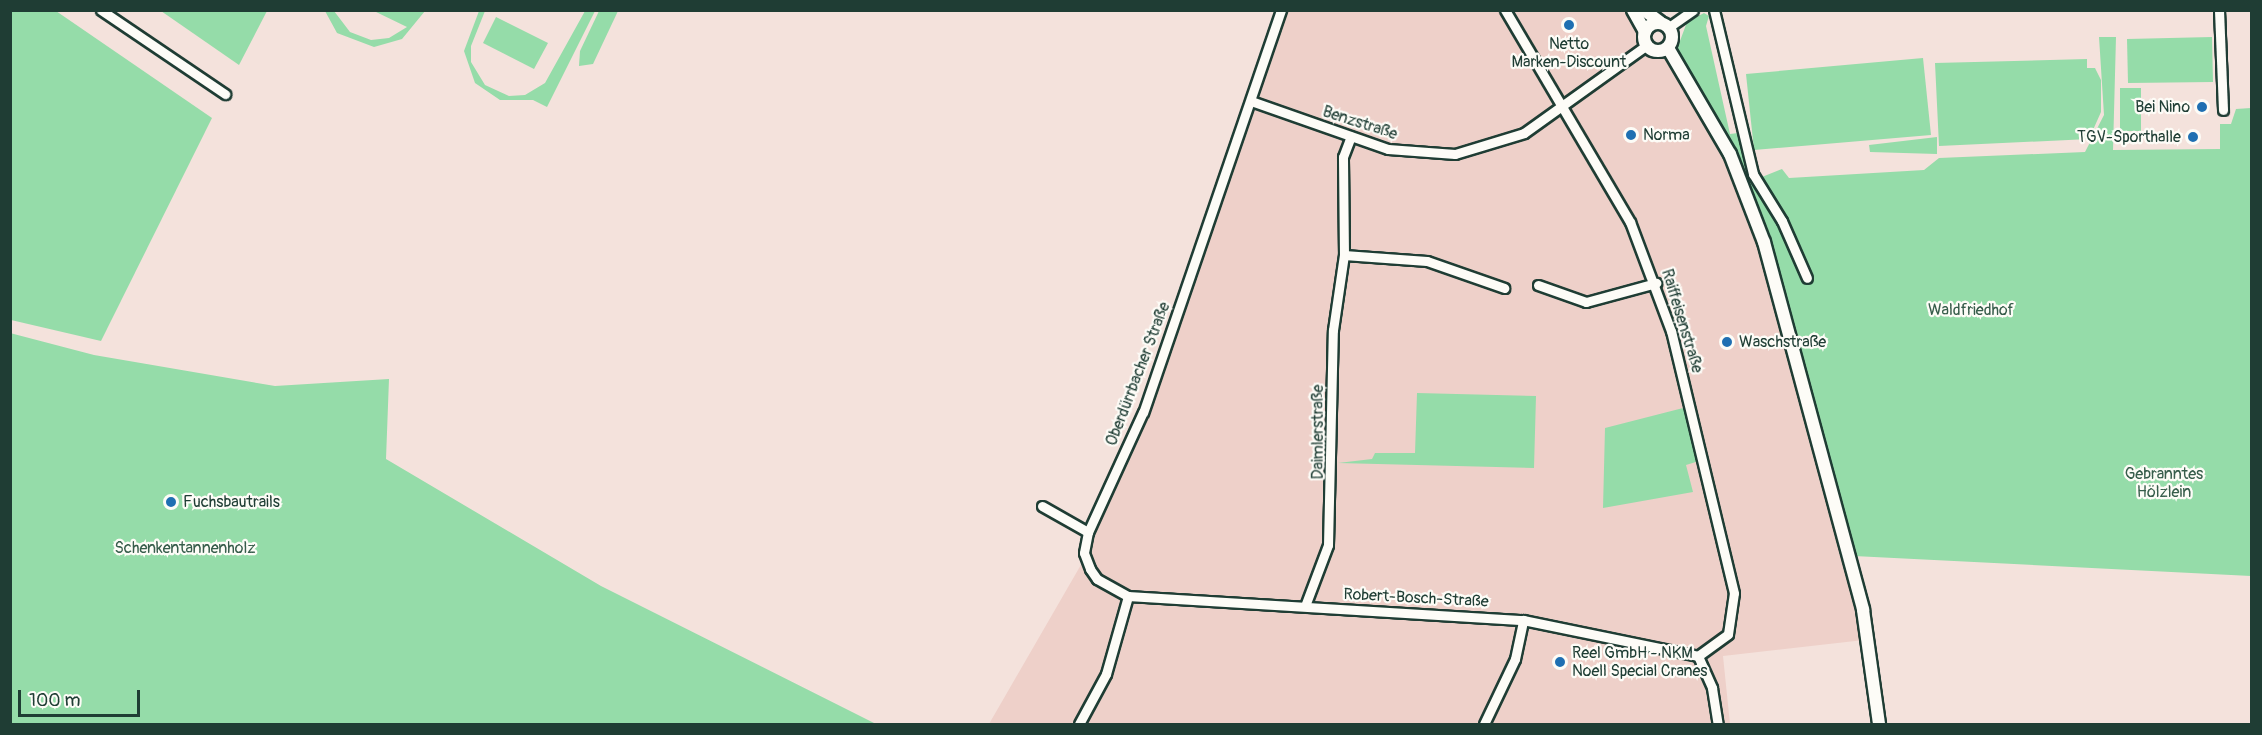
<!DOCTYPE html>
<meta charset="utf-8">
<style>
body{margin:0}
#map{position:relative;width:2262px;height:735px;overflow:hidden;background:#f4e2dc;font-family:Pangolin,sans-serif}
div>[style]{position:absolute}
.built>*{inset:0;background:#eed0c9}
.green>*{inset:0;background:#95dca9}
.roads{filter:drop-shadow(2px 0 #1f3d34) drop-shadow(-2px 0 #1f3d34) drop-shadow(0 2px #1f3d34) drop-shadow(0 -2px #1f3d34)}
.minor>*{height:9px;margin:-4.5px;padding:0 4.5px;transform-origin:4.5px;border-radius:4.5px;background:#fdfcf7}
.tertiary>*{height:12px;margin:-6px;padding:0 6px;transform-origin:6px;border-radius:6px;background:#fdfcf7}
.tertiary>.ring{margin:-6px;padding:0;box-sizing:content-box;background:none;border:12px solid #fdfcf7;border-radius:50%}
.dots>*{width:16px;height:16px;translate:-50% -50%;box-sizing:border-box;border:3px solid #fdfcf7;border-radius:50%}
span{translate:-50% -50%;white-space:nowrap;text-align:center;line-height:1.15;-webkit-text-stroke:4.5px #fdfcf7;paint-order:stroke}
.poi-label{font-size:16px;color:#1f3d34}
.right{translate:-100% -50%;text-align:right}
.left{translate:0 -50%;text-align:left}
.street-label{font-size:16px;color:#1f3d34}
.park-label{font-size:16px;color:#375d4b}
.frame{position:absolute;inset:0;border:12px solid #1f3d34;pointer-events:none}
.scale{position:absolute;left:18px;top:690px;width:122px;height:27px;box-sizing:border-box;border:3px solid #1f3d34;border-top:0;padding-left:8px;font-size:18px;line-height:21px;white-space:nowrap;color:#1f3d34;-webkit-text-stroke:4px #fdfcf7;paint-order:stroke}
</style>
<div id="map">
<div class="built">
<i style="clip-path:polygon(1285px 11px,1628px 11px,1641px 25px,1638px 41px,1648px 55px,1667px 60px,1738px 186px,1776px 302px,1864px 640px,1723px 656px,1730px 724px,989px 724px,1082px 563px,1146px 422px)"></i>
</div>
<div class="green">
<i style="clip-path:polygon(11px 10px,56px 11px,212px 118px,101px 341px,11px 320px)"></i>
<i style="clip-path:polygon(161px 11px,267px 11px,239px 65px)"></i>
<i style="clip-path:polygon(325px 11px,334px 11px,350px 32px,371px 40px,389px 38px,407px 27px,374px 11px,425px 11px,402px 39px,374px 47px,337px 33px)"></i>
<i style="clip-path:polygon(479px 11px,485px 11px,471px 46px,471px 62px,485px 85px,509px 96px,525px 95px,545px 83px,585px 11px,595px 11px,547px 107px,533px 100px,500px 100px,475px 83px,464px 51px)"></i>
<i style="clip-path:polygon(599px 11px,618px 11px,593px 64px,579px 66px,580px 51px)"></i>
<i style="clip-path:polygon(1704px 13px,1709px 16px,1706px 26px,1730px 134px,1738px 133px,1752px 181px,1782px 169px,1789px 178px,1924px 170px,1939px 158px,2085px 152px,2104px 115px,2099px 37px,2116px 37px,2113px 150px,2220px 149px,2220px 124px,2231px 124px,2236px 109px,2251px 108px,2251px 576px,1854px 556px,1769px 242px,1732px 145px,1677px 49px,1687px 22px)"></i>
<i style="clip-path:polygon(496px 17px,548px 43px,534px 69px,483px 43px)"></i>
<i style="clip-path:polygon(2212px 37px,2213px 82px,2128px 83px,2127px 39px)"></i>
<i style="clip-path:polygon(1923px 58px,1931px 135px,1754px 150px,1746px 74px)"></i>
<i style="clip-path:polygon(2087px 59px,2087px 68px,2095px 68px,2101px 80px,2101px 112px,2089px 139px,1939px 146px,1935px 63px)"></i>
<i style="clip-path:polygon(2120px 88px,2141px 88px,2141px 131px,2120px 131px)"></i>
<i style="clip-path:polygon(1937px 137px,1937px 154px,1870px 152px,1869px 145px)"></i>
<i style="clip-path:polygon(10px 333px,94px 355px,275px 386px,389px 379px,386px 459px,601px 586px,876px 724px,11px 724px)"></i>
<i style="clip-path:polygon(1417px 393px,1536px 396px,1534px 468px,1338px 463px,1372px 459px,1375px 453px,1415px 453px)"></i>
<i style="clip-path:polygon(1687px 407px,1699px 461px,1686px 465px,1693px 492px,1603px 508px,1605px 428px)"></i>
</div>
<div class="roads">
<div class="minor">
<i style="left:101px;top:10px;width:150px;rotate:34.1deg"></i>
<i style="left:1281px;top:10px;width:425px;rotate:108.9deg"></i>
<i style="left:1143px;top:412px;width:132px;rotate:114.6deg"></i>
<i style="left:1088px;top:532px;width:21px;rotate:101deg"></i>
<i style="left:1084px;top:553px;width:17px;rotate:69deg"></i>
<i style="left:1090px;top:569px;width:12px;rotate:55deg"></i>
<i style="left:1097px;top:579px;width:35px;rotate:29deg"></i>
<i style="left:1128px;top:596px;width:396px;rotate:3.5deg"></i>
<i style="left:1523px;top:620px;width:179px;rotate:11.6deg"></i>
<i style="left:1698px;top:656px;width:37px;rotate:-36deg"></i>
<i style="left:1728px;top:634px;width:41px;rotate:-81.7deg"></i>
<i style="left:1734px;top:593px;width:269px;rotate:-103.5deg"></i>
<i style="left:1671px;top:331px;width:116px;rotate:-110.6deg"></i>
<i style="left:1630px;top:222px;width:246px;rotate:-120.5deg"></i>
<i style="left:1714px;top:10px;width:169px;rotate:76.6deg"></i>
<i style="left:1753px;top:174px;width:55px;rotate:58.3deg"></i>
<i style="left:1782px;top:221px;width:62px;rotate:66.3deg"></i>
<i style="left:2219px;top:10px;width:100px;rotate:87.7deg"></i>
<i style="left:1669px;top:27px;width:29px;rotate:-35deg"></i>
<i style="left:1251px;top:101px;width:145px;rotate:19.3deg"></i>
<i style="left:1388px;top:149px;width:67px;rotate:4.3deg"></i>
<i style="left:1455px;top:154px;width:72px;rotate:-16.9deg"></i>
<i style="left:1524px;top:133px;width:151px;rotate:-35.6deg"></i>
<i style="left:1344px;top:255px;width:83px;rotate:4.1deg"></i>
<i style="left:1427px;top:261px;width:82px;rotate:19.3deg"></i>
<i style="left:1538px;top:285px;width:51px;rotate:19.5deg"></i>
<i style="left:1586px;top:302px;width:73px;rotate:-15.2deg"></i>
<i style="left:1042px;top:506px;width:53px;rotate:29.5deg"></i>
<i style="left:1305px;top:606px;width:65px;rotate:-69.3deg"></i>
<i style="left:1328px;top:545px;width:215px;rotate:-88.7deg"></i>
<i style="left:1333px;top:330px;width:76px;rotate:-81.7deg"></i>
<i style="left:1344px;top:255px;width:98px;rotate:-90.6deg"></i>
<i style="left:1343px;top:157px;width:22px;rotate:-69deg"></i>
<i style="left:1698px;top:656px;width:35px;rotate:66deg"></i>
<i style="left:1712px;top:688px;width:36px;rotate:81deg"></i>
<i style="left:1079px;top:724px;width:57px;rotate:-61.6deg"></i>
<i style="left:1106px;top:674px;width:81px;rotate:-74.2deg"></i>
<i style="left:1484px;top:724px;width:72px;rotate:-64.5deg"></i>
<i style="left:1515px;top:659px;width:40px;rotate:-78deg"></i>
</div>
<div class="tertiary">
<i style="left:1633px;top:10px;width:25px;rotate:61deg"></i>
<i style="left:1644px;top:10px;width:20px;rotate:37deg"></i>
<i class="ring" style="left:1644px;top:23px;width:16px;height:16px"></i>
<i style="left:1668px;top:48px;width:123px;rotate:59.7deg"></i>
<i style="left:1730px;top:154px;width:94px;rotate:68.9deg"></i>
<i style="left:1764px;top:242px;width:381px;rotate:74.9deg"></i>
<i style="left:1863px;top:610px;width:115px;rotate:82deg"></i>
</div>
</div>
<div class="dots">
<i style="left:1569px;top:25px;background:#1f6fb2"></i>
<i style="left:2202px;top:107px;background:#1f6fb2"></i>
<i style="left:1631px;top:135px;background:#1f6fb2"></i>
<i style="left:2193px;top:137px;background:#1f6fb2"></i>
<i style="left:1727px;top:342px;background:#1f6fb2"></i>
<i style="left:171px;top:502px;background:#1f6fb2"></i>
<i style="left:1560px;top:662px;background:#1f6fb2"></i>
</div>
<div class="poi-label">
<span style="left:1569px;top:53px">Netto<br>Marken-Discount</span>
<span class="right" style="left:2190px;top:107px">Bei Nino</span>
<span class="left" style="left:1643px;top:135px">Norma</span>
<span class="right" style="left:2181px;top:137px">TGV-Sporthalle</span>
<span class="left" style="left:1739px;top:342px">Waschstraße</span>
<span class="left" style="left:183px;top:502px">Fuchsbautrails</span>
<span class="left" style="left:1572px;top:662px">Reel GmbH - NKM<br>Noell Special Cranes</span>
</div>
<div class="street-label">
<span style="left:1360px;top:123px;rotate:18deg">Benzstraße</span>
<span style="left:1682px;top:321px;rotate:73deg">Raiffeisenstraße</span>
<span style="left:1138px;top:374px;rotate:-69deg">Oberdürrbacher Straße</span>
<span style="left:1318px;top:432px;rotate:-90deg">Daimlerstraße</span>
<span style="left:1416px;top:598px;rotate:3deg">Robert-Bosch-Straße</span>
</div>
<div class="park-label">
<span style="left:1971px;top:310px">Waldfriedhof</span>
<span style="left:2164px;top:483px">Gebranntes<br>Hölzlein</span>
<span style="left:185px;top:548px">Schenkentannenholz</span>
</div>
<div class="frame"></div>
<div class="scale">100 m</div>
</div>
